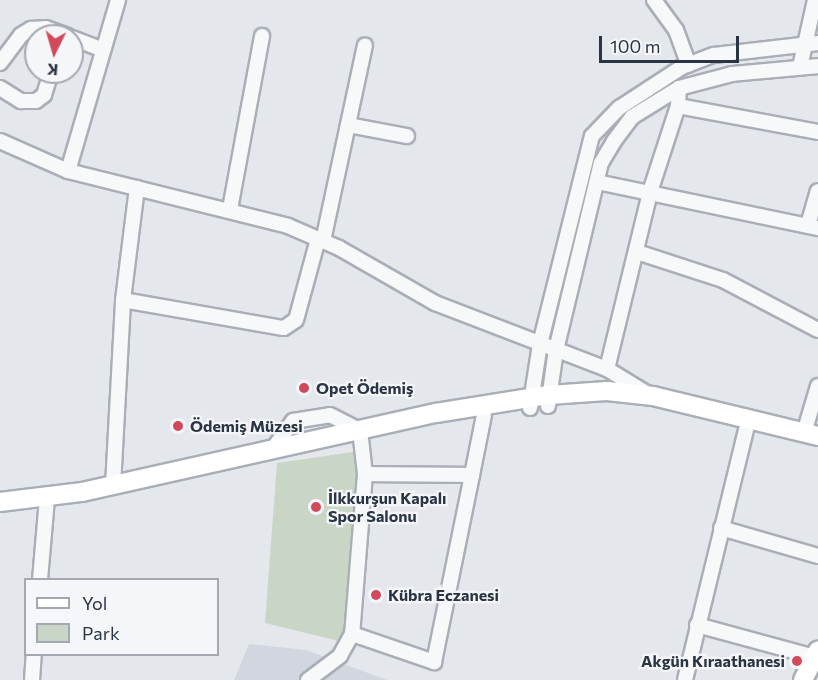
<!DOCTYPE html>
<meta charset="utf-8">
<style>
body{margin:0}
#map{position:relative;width:818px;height:680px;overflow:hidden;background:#e4e7ec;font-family:Commissioner,sans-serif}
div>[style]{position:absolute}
.built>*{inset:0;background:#d2d6de}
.green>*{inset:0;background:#c9d6c5}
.roads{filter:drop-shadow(2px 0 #a9aeb7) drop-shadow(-2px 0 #a9aeb7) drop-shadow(0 2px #a9aeb7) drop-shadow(0 -2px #a9aeb7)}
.minor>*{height:14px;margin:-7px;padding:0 7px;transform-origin:7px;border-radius:7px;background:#f7f8fa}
.major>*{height:18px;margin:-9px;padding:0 9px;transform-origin:9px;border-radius:9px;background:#fff}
.dots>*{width:16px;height:16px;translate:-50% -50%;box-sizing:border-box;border:3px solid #f4f6f9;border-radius:50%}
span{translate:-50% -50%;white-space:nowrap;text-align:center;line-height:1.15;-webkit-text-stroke:4.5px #f4f6f9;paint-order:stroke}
.poi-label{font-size:16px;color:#2b3445;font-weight:700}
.left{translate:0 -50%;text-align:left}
.right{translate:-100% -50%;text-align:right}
.legend{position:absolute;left:24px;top:578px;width:195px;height:78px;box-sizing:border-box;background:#f4f6f9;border:2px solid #a4a8b1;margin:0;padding:8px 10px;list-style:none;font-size:18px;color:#2b3445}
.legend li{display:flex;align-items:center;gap:12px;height:30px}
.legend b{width:30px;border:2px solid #a4a8b1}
.north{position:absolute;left:24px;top:24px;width:60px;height:60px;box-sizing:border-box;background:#f4f6f9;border:2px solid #a4a8b1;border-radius:50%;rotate:185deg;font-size:16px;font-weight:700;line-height:24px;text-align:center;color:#2b3445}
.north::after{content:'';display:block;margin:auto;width:21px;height:27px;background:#d1495b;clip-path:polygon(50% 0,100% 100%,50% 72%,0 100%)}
.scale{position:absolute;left:599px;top:36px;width:140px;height:27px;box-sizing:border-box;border:3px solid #2b3445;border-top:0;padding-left:8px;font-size:18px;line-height:21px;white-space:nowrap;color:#2b3445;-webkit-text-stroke:4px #f4f6f9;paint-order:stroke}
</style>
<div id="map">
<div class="built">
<i style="clip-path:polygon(249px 644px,306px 650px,387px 680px,234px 680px)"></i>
</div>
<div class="green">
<i style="clip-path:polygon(360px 451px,359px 551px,343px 642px,265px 623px,277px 463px)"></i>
</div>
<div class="roads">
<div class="minor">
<i style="left:654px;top:0;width:37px;rotate:54deg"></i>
<i style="left:676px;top:30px;width:37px;rotate:70deg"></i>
<i style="left:72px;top:38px;width:33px;rotate:21deg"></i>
<i style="left:0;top:63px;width:35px;rotate:-53deg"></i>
<i style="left:21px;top:35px;width:12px;rotate:-31deg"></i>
<i style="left:31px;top:29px;width:15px;rotate:-4deg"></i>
<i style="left:46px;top:28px;width:23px;rotate:20deg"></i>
<i style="left:800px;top:67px;width:69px;rotate:-77.4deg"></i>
<i style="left:0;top:88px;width:25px;rotate:32deg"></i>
<i style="left:21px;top:101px;width:15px"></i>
<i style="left:36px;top:101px;width:10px;rotate:-37deg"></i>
<i style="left:44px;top:95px;width:24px;rotate:-73deg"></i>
<i style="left:678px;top:106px;width:142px;rotate:10.5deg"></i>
<i style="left:348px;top:125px;width:60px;rotate:10.6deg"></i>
<i style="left:0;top:141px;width:74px;rotate:23.8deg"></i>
<i style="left:68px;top:171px;width:227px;rotate:14deg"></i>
<i style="left:288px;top:226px;width:56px;rotate:23.3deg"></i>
<i style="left:339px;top:248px;width:111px;rotate:29.8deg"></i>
<i style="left:435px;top:303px;width:184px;rotate:21deg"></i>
<i style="left:607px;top:369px;width:48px;rotate:31.4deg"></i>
<i style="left:68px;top:171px;width:178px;rotate:-73.7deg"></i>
<i style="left:597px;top:182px;width:226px;rotate:11.8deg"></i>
<i style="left:230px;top:209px;width:176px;rotate:-79.5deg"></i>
<i style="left:808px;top:225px;width:35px;rotate:-74deg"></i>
<i style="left:323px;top:241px;width:200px;rotate:-77.9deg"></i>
<i style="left:637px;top:252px;width:90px;rotate:18deg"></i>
<i style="left:723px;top:280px;width:107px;rotate:27.8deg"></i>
<i style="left:123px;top:300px;width:163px;rotate:9.9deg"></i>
<i style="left:284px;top:328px;width:14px;rotate:-34deg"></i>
<i style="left:296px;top:320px;width:84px;rotate:-74.8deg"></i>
<i style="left:607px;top:369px;width:182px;rotate:-76.3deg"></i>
<i style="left:650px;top:192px;width:90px;rotate:-72deg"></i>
<i style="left:678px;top:106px;width:18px;rotate:-87deg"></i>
<i style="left:548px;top:406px;width:57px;rotate:-81.9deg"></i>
<i style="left:556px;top:350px;width:192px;rotate:-76.5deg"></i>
<i style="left:601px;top:163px;width:26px;rotate:-59deg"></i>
<i style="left:614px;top:141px;width:30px;rotate:-53deg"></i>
<i style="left:632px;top:117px;width:55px;rotate:-31.7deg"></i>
<i style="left:679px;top:88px;width:55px;rotate:-14.8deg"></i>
<i style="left:732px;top:74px;width:86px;rotate:-5.3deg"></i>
<i style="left:530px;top:408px;width:65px;rotate:-81.1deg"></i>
<i style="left:540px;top:344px;width:214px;rotate:-76deg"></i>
<i style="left:592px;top:136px;width:39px;rotate:-46deg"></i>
<i style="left:619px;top:108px;width:75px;rotate:-33.1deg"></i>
<i style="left:682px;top:67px;width:34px;rotate:-21deg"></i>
<i style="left:714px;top:55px;width:105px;rotate:-6.6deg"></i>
<i style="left:804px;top:433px;width:49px;rotate:-73.4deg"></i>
<i style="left:272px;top:450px;width:36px;rotate:-54deg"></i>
<i style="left:293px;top:421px;width:37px;rotate:-9deg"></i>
<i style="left:330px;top:415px;width:34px;rotate:27deg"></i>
<i style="left:360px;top:430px;width:44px;rotate:83.5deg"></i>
<i style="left:365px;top:474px;width:161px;rotate:94.6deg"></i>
<i style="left:352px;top:634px;width:25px;rotate:119deg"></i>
<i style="left:340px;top:656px;width:40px;rotate:143deg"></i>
<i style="left:472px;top:475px;width:61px;rotate:-78.7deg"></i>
<i style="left:113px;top:486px;width:186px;rotate:-86.9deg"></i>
<i style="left:123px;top:300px;width:113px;rotate:-82.9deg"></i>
<i style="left:721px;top:528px;width:101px;rotate:16.1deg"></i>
<i style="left:40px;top:580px;width:82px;rotate:-85.1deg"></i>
<i style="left:697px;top:625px;width:122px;rotate:15.2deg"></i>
<i style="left:352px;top:634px;width:87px;rotate:18.9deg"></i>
<i style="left:434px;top:662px;width:191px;rotate:-78.5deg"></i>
<i style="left:472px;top:475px;width:107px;rotate:-179.5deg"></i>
<i style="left:32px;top:680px;width:26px;rotate:-86deg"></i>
<i style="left:685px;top:680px;width:258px;rotate:-76.3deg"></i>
</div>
<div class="major">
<i style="left:0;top:502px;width:83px;rotate:-7deg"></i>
<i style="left:82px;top:492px;width:363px;rotate:-12.6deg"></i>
<i style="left:436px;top:413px;width:114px;rotate:-9.1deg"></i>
<i style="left:549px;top:395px;width:58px;rotate:-3.9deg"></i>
<i style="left:607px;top:391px;width:46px;rotate:6.2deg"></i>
<i style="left:653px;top:396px;width:170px;rotate:13.6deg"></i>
<i style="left:803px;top:680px;width:33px;rotate:-63deg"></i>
</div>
</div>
<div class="dots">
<i style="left:304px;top:388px;background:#d1495b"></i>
<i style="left:178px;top:426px;background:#d1495b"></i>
<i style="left:316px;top:507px;background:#d1495b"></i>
<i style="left:376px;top:595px;background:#d1495b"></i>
<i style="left:797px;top:661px;background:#d1495b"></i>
</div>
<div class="poi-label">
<span class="left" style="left:316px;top:388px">Opet Ödemiş</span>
<span class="left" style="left:190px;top:426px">Ödemiş Müzesi</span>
<span class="left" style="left:328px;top:507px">İlkkurşun Kapalı<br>Spor Salonu</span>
<span class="left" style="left:388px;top:595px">Kübra Eczanesi</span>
<span class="right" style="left:785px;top:661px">Akgün Kıraathanesi</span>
</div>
<ul class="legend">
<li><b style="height:8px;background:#fff"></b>Yol</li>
<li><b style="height:16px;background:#c9d6c5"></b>Park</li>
</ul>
<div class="north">K</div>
<div class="scale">100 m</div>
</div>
